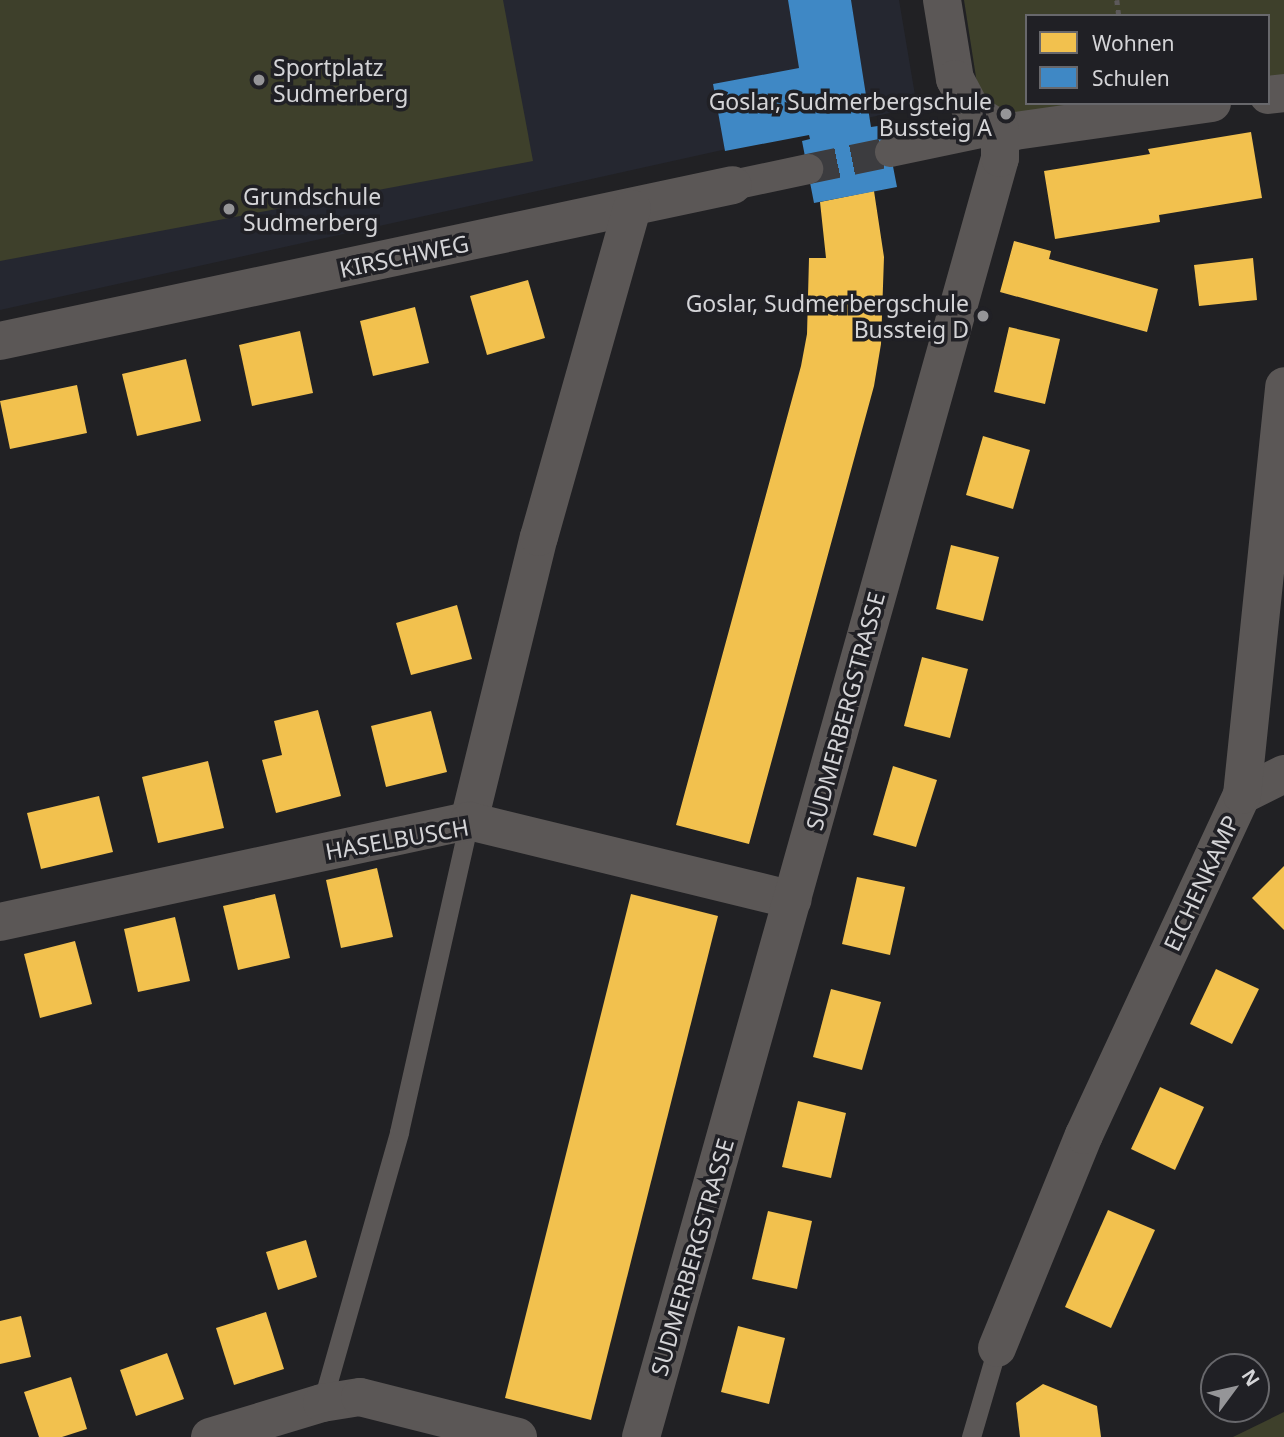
<!DOCTYPE html>
<style>
body{margin:0}
#map{position:relative;width:1284px;height:1437px;overflow:hidden;background:#212124;font-family:"Noto Sans",sans-serif}
div>[style]{position:absolute}
.built>*{inset:0;background:#252730}
.green>*{inset:0;background:#3e402b}
.homes>*{inset:0;background:#f2c14e}
.schools>*{inset:0;background:#3f88c5}
.pedestrian-tunnel>*{height:30px;margin-top:-15px;transform-origin:0;background:repeating-linear-gradient(90deg,#3c3c3f 0 30px,transparent 0 45px)}
.path>*{height:4.5px;margin-top:-2.25px;transform-origin:0;background:repeating-linear-gradient(90deg,#5c595a 0 5px,transparent 0 10px)}
.service>*{height:19px;margin:-9.5px;padding:0 9.5px;transform-origin:9.5px;border-radius:9.5px;background:#5b5756}
.pedestrian>*{height:30px;margin:-15px;padding:0 15px;transform-origin:15px;border-radius:15px;background:#5b5756}
.minor>*{height:38px;margin:-19px;padding:0 19px;transform-origin:19px;border-radius:19px;background:#5b5756}
.dots>*{width:19px;height:19px;translate:-50% -50%;box-sizing:border-box;border:4px solid #202025;border-radius:50%}
span{translate:-50% -50%;white-space:nowrap;text-align:center;line-height:1.15;-webkit-text-stroke:7px #202025;paint-order:stroke}
.poi-label{font-size:23px;color:#d4d4d7}
.left{translate:0 -50%;text-align:left}
.right{translate:-100% -50%;text-align:right}
.street-label{font-size:23px;color:#d4d4d7}
.legend{position:absolute;left:1025px;top:14px;width:245px;height:91px;box-sizing:border-box;background:#202025;border:2px solid #68686c;margin:0;padding:9px 12px;list-style:none;font-size:21px;color:#d4d4d7}
.legend li{display:flex;align-items:center;gap:14px;height:35px}
.legend b{width:35px;border:2px solid #68686c}
.north{position:absolute;left:1200px;top:1353px;width:70px;height:70px;box-sizing:border-box;background:#202025;border:2px solid #68686c;border-radius:50%;rotate:57deg;font-size:19px;font-weight:700;line-height:28px;text-align:center;color:#d4d4d7}
.north::after{content:'';display:block;margin:auto;width:24px;height:32px;background:#959598;clip-path:polygon(50% 0,100% 100%,50% 72%,0 100%)}
</style>
<div id="map">
<div class="built">
<i style="clip-path:polygon(0 0,899px 0,917px 107px,0 310px)"></i>
</div>
<div class="green">
<i style="clip-path:polygon(0 0,503px 0,533px 161px,0 261px)"></i>
<i style="clip-path:polygon(964px 0,1284px 0,1284px 76px,1268px 79px,1268px 16px,1027px 16px,1027px 103px,1107px 103px,983px 122px)"></i>
<i style="clip-path:polygon(1284px 1412px,1284px 1437px,1233px 1437px)"></i>
</div>
<div class="homes">
<i style="clip-path:polygon(1251px 132px,1262px 198px,1159px 215px,1160px 222px,1055px 239px,1044px 171px,1150px 154px,1148px 149px)"></i>
<i style="clip-path:polygon(874px 191px,884px 257px,881px 344px,874px 386px,749px 844px,676px 825px,801px 366px,807px 334px,809px 258px,826px 258px,820px 202px)"></i>
<i style="clip-path:polygon(1014px 241px,1051px 251px,1049px 259px,1158px 289px,1147px 332px,1000px 292px)"></i>
<i style="clip-path:polygon(1253px 258px,1257px 300px,1199px 306px,1194px 265px)"></i>
<i style="clip-path:polygon(528px 280px,545px 338px,487px 355px,470px 296px)"></i>
<i style="clip-path:polygon(415px 307px,429px 363px,373px 376px,360px 321px)"></i>
<i style="clip-path:polygon(1009px 327px,1060px 339px,1045px 404px,994px 392px)"></i>
<i style="clip-path:polygon(300px 331px,313px 393px,252px 406px,239px 345px)"></i>
<i style="clip-path:polygon(186px 359px,201px 421px,137px 436px,122px 374px)"></i>
<i style="clip-path:polygon(77px 385px,87px 433px,10px 449px,0 401px)"></i>
<i style="clip-path:polygon(983px 436px,1030px 450px,1013px 509px,966px 495px)"></i>
<i style="clip-path:polygon(951px 545px,999px 557px,983px 621px,936px 609px)"></i>
<i style="clip-path:polygon(457px 605px,472px 659px,411px 675px,396px 623px)"></i>
<i style="clip-path:polygon(922px 657px,968px 669px,950px 738px,904px 726px)"></i>
<i style="clip-path:polygon(318px 710px,341px 796px,276px 813px,262px 760px,282px 755px,274px 721px)"></i>
<i style="clip-path:polygon(431px 711px,447px 772px,386px 787px,371px 726px)"></i>
<i style="clip-path:polygon(208px 761px,224px 828px,158px 843px,142px 777px)"></i>
<i style="clip-path:polygon(893px 766px,937px 780px,916px 847px,873px 835px)"></i>
<i style="clip-path:polygon(99px 796px,113px 852px,41px 869px,27px 813px)"></i>
<i style="clip-path:polygon(1284px 866px,1284px 930px,1252px 898px)"></i>
<i style="clip-path:polygon(377px 868px,393px 937px,341px 948px,326px 880px)"></i>
<i style="clip-path:polygon(857px 877px,905px 887px,890px 955px,842px 944px)"></i>
<i style="clip-path:polygon(275px 894px,290px 958px,238px 970px,223px 906px)"></i>
<i style="clip-path:polygon(631px 894px,718px 916px,591px 1420px,505px 1398px)"></i>
<i style="clip-path:polygon(175px 917px,190px 981px,138px 992px,124px 929px)"></i>
<i style="clip-path:polygon(75px 941px,92px 1004px,40px 1018px,24px 954px)"></i>
<i style="clip-path:polygon(1216px 969px,1259px 989px,1232px 1044px,1190px 1024px)"></i>
<i style="clip-path:polygon(831px 989px,881px 1002px,862px 1070px,813px 1057px)"></i>
<i style="clip-path:polygon(1160px 1087px,1204px 1107px,1175px 1170px,1131px 1149px)"></i>
<i style="clip-path:polygon(798px 1101px,846px 1113px,831px 1178px,782px 1167px)"></i>
<i style="clip-path:polygon(1108px 1210px,1155px 1230px,1111px 1328px,1065px 1307px)"></i>
<i style="clip-path:polygon(768px 1211px,812px 1221px,797px 1289px,752px 1279px)"></i>
<i style="clip-path:polygon(306px 1240px,317px 1277px,278px 1290px,266px 1252px)"></i>
<i style="clip-path:polygon(266px 1312px,284px 1369px,234px 1385px,216px 1328px)"></i>
<i style="clip-path:polygon(21px 1316px,31px 1357px,0 1364px,0 1321px)"></i>
<i style="clip-path:polygon(738px 1326px,785px 1338px,769px 1404px,721px 1392px)"></i>
<i style="clip-path:polygon(167px 1353px,184px 1399px,136px 1416px,120px 1370px)"></i>
<i style="clip-path:polygon(71px 1377px,87px 1429px,62px 1437px,39px 1437px,24px 1392px)"></i>
<i style="clip-path:polygon(1043px 1384px,1097px 1406px,1101px 1437px,1020px 1437px,1016px 1403px)"></i>
</div>
<div class="schools">
<i style="clip-path:polygon(788px 0,851px 0,871px 127px,885px 125px,897px 187px,814px 203px,802px 141px,810px 139px,809px 135px,725px 151px,713px 84px,799px 68px)"></i>
</div>
<div class="pedestrian-tunnel">
<i style="left:808px;top:169px;width:84px;rotate:-11.7deg"></i>
</div>
<div class="path">
<i style="left:1117px;top:0;width:16px;rotate:83deg"></i>
</div>
<div class="service">
<i style="left:322px;top:1403px;width:282px;rotate:-74.1deg"></i>
<i style="left:399px;top:1132px;width:319px;rotate:-77.3deg"></i>
<i style="left:971px;top:1437px;width:93px;rotate:-73.7deg"></i>
</div>
<div class="pedestrian">
<i style="left:890px;top:152px;width:112px;rotate:-11.8deg"></i>
<i style="left:733px;top:185px;width:77px;rotate:-12deg"></i>
</div>
<div class="minor">
<i style="left:942px;top:0;width:80px;rotate:80.7deg"></i>
<i style="left:955px;top:79px;width:38px;rotate:62deg"></i>
<i style="left:973px;top:113px;width:31px;rotate:31deg"></i>
<i style="left:1000px;top:129px;width:15px;rotate:8deg"></i>
<i style="left:1015px;top:131px;width:199px;rotate:-8.1deg"></i>
<i style="left:1268px;top:95px;width:16px;rotate:-7deg"></i>
<i style="left:0;top:341px;width:749px;rotate:-12.01deg"></i>
<i style="left:1242px;top:795px;width:47px;rotate:-26.6deg"></i>
<i style="left:469px;top:821px;width:292px;rotate:-76.2deg"></i>
<i style="left:539px;top:537px;width:341px;rotate:-74.2deg"></i>
<i style="left:0;top:922px;width:480px;rotate:-12.2deg"></i>
<i style="left:469px;top:821px;width:333px;rotate:13.7deg"></i>
<i style="left:997px;top:1348px;width:230px;rotate:-67.8deg"></i>
<i style="left:1084px;top:1135px;width:375px;rotate:-65.1deg"></i>
<i style="left:1242px;top:795px;width:411px;rotate:-84.1deg"></i>
<i style="left:210px;top:1437px;width:117px;rotate:-16.9deg"></i>
<i style="left:322px;top:1403px;width:38px;rotate:-9deg"></i>
<i style="left:360px;top:1397px;width:163px;rotate:14.2deg"></i>
<i style="left:641px;top:1437px;width:1328px;rotate:-74.32deg"></i>
<i style="left:1000px;top:158px;width:29px;rotate:-90deg"></i>
</div>
<div class="dots">
<i style="left:259px;top:80px;background:#959598"></i>
<i style="left:1006px;top:114px;background:#959598"></i>
<i style="left:229px;top:209px;background:#959598"></i>
<i style="left:983px;top:316px;background:#959598"></i>
</div>
<div class="poi-label">
<span class="left" style="left:273px;top:80px">Sportplatz<br>Sudmerberg</span>
<span class="right" style="left:992px;top:114px">Goslar, Sudmerbergschule<br>Bussteig A</span>
<span class="left" style="left:243px;top:209px">Grundschule<br>Sudmerberg</span>
<span class="right" style="left:969px;top:316px">Goslar, Sudmerbergschule<br>Bussteig D</span>
</div>
<div class="street-label">
<span style="left:404px;top:256px;rotate:-12deg">KIRSCHWEG</span>
<span style="left:845px;top:711px;rotate:-75deg">SUDMERBERGSTRASSE</span>
<span style="left:397px;top:839px;rotate:-10deg">HASELBUSCH</span>
<span style="left:1201px;top:883px;rotate:-65deg">EICHENKAMP</span>
<span style="left:692px;top:1257px;rotate:-74deg">SUDMERBERGSTRASSE</span>
</div>
<ul class="legend">
<li><b style="height:19px;background:#f2c14e"></b>Wohnen</li>
<li><b style="height:19px;background:#3f88c5"></b>Schulen</li>
</ul>
<div class="north">N</div>
</div>
